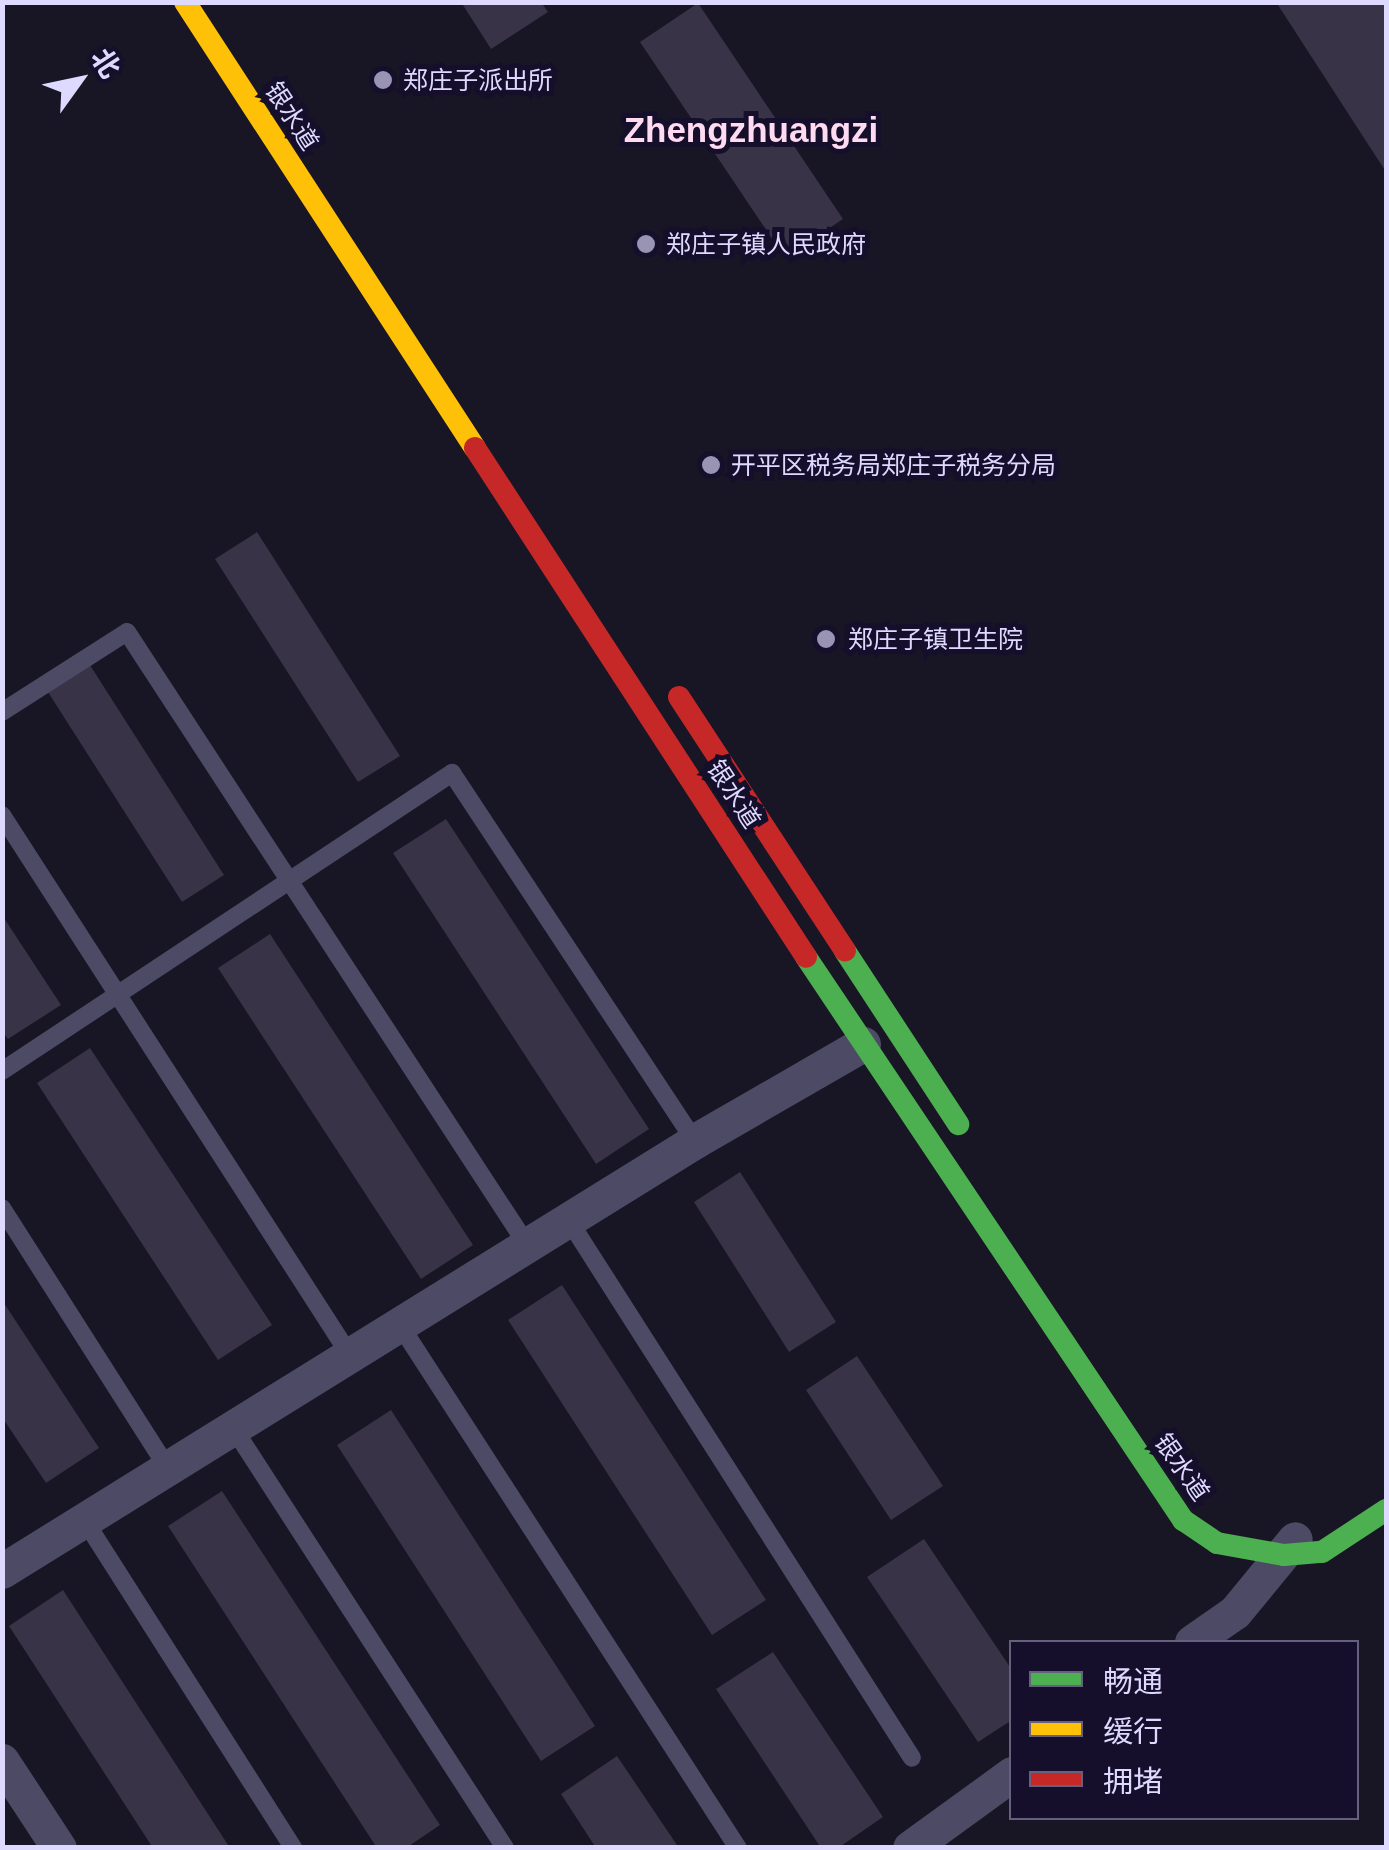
<!DOCTYPE html>
<meta charset="utf-8">
<style>
body{margin:0}
#map{position:relative;width:1389px;height:1850px;overflow:hidden;background:#181525;font-family:Arial,"Noto Sans SC",sans-serif}
div>[style]{position:absolute}
.building>*{inset:0;background:#383346}
.lane>*{height:18px;margin:-9px;padding:0 9px;transform-origin:9px;border-radius:9px;background:#4c4a65}
.street>*{height:35px;margin:-17.5px;padding:0 17.5px;transform-origin:17.5px;border-radius:17.5px;background:#4c4a65}
.fast>*{height:22px;margin:-11px;padding:0 11px;transform-origin:11px;border-radius:11px;background:#4caf50}
.slow>*{height:22px;margin:-11px;padding:0 11px;transform-origin:11px;border-radius:11px;background:#ffc107}
.jam>*{height:22px;margin:-11px;padding:0 11px;transform-origin:11px;border-radius:11px;background:#c62828}
.dots>*{width:28px;height:28px;translate:-50% -50%;box-sizing:border-box;border:5px solid #150f2b;border-radius:50%}
span{translate:-50% -50%;white-space:nowrap;text-align:center;line-height:1.15;-webkit-text-stroke:10px #150f2b;paint-order:stroke}
.poi-label{font-size:25px;color:#ded9ff}
.left{translate:0 -50%;text-align:left}
.street-label{font-size:25px;color:#ded9ff}
.district-label{font-size:35px;color:#ffdbf1;font-weight:700}
.frame{position:absolute;inset:0;border:5px solid #ded9ff;pointer-events:none}
.legend{position:absolute;left:1009px;top:1640px;width:350px;height:180px;box-sizing:border-box;background:#150f2b;border:2px solid #656080;margin:0;padding:12px 18px;list-style:none;font-size:30px;color:#ded9ff}
.legend li{display:flex;align-items:center;gap:20px;height:50px}
.legend b{width:50px;border:2px solid #656080}
.north{position:absolute;left:30px;top:30px;width:100px;height:100px;-webkit-text-stroke:8px #150f2b;paint-order:stroke;rotate:57deg;font-size:28px;font-weight:700;line-height:40px;text-align:center;color:#ded9ff}
.north::after{content:'';display:block;margin:auto;width:35px;height:45px;background:#ded9ff;clip-path:polygon(50% 0,100% 100%,50% 72%,0 100%)}
</style>
<div id="map">
<div class="building">
<i style="clip-path:polygon(461px 2px,541px 2px,548px 12px,491px 49px)"></i>
<i style="clip-path:polygon(1276px 2px,1386px 2px,1386px 172px)"></i>
<i style="clip-path:polygon(698px 3px,843px 219px,785px 258px,640px 42px)"></i>
<i style="clip-path:polygon(257px 532px,400px 756px,358px 782px,215px 559px)"></i>
<i style="clip-path:polygon(81px 651px,224px 875px,182px 902px,39px 678px)"></i>
<i style="clip-path:polygon(446px 819px,649px 1129px,596px 1164px,393px 853px)"></i>
<i style="clip-path:polygon(2px 915px,61px 1005px,8px 1039px,2px 1031px)"></i>
<i style="clip-path:polygon(270px 934px,473px 1245px,421px 1279px,218px 968px)"></i>
<i style="clip-path:polygon(90px 1048px,272px 1325px,218px 1360px,37px 1083px)"></i>
<i style="clip-path:polygon(740px 1172px,836px 1322px,789px 1352px,694px 1202px)"></i>
<i style="clip-path:polygon(562px 1285px,766px 1600px,712px 1635px,508px 1320px)"></i>
<i style="clip-path:polygon(2px 1300px,99px 1448px,46px 1483px,2px 1417px)"></i>
<i style="clip-path:polygon(857px 1356px,943px 1486px,891px 1520px,806px 1390px)"></i>
<i style="clip-path:polygon(391px 1410px,595px 1726px,541px 1761px,337px 1445px)"></i>
<i style="clip-path:polygon(222px 1491px,440px 1825px,406px 1848px,377px 1848px,168px 1526px)"></i>
<i style="clip-path:polygon(924px 1539px,1012px 1670px,1012px 1720px,978px 1742px,867px 1577px)"></i>
<i style="clip-path:polygon(63px 1590px,230px 1848px,153px 1848px,9px 1626px)"></i>
<i style="clip-path:polygon(773px 1652px,883px 1817px,838px 1848px,821px 1848px,716px 1689px)"></i>
<i style="clip-path:polygon(617px 1756px,679px 1848px,596px 1848px,561px 1794px)"></i>
</div>
<div class="lane">
<i style="left:2px;top:712px;width:148px;rotate:-32.6deg"></i>
<i style="left:127px;top:632px;width:732px;rotate:56.87deg"></i>
<i style="left:2px;top:815px;width:645px;rotate:57.22deg"></i>
<i style="left:2px;top:1071px;width:540px;rotate:-33.51deg"></i>
<i style="left:452px;top:773px;width:441px;rotate:56.6deg"></i>
<i style="left:2px;top:1208px;width:309px;rotate:57.5deg"></i>
<i style="left:568px;top:1219px;width:639px;rotate:57.45deg"></i>
<i style="left:400px;top:1325px;width:623px;rotate:57.13deg"></i>
<i style="left:234px;top:1429px;width:499px;rotate:57.1deg"></i>
<i style="left:85px;top:1521px;width:388px;rotate:57.5deg"></i>
</div>
<div class="street">
<i style="left:2px;top:1571px;width:816px;rotate:-31.82deg"></i>
<i style="left:695px;top:1141px;width:194px;rotate:-30deg"></i>
<i style="left:1192px;top:1642px;width:52px;rotate:-34.9deg"></i>
<i style="left:1235px;top:1612px;width:94px;rotate:-50.6deg"></i>
<i style="left:2px;top:1761px;width:104px;rotate:56.8deg"></i>
<i style="left:910px;top:1848px;width:126px;rotate:-36deg"></i>
</div>
<div class="fast">
<i style="left:845px;top:951px;width:207px;rotate:56.8deg"></i>
<i style="left:806px;top:957px;width:678px;rotate:56.19deg"></i>
<i style="left:1183px;top:1520px;width:41px;rotate:34.1deg"></i>
<i style="left:1217px;top:1543px;width:68px;rotate:10.2deg"></i>
<i style="left:1284px;top:1555px;width:38px;rotate:-5deg"></i>
<i style="left:1322px;top:1552px;width:77px;rotate:-33.3deg"></i>
</div>
<div class="slow">
<i style="left:185px;top:2px;width:532px;rotate:56.97deg"></i>
</div>
<div class="jam">
<i style="left:475px;top:448px;width:607px;rotate:56.96deg"></i>
<i style="left:679px;top:697px;width:303px;rotate:56.8deg"></i>
</div>
<div class="dots">
<i style="left:383px;top:80px;background:#9994b3"></i>
<i style="left:646px;top:244px;background:#9994b3"></i>
<i style="left:711px;top:465px;background:#9994b3"></i>
<i style="left:826px;top:639px;background:#9994b3"></i>
</div>
<div class="poi-label">
<span class="left" style="left:403px;top:80px">郑庄子派出所</span>
<span class="left" style="left:666px;top:244px">郑庄子镇人民政府</span>
<span class="left" style="left:731px;top:465px">开平区税务局郑庄子税务分局</span>
<span class="left" style="left:848px;top:639px">郑庄子镇卫生院</span>
</div>
<div class="street-label">
<span style="left:292px;top:116px;rotate:57deg">银水道</span>
<span style="left:734px;top:794px;rotate:57deg">银水道</span>
<span style="left:1182px;top:1467px;rotate:55deg">银水道</span>
</div>
<div class="district-label">
<span style="left:751px;top:130px">Zhengzhuangzi</span>
</div>
<div class="frame"></div>
<ul class="legend">
<li><b style="height:12px;background:#4caf50"></b>畅通</li>
<li><b style="height:12px;background:#ffc107"></b>缓行</li>
<li><b style="height:12px;background:#c62828"></b>拥堵</li>
</ul>
<div class="north">北</div>
</div>
